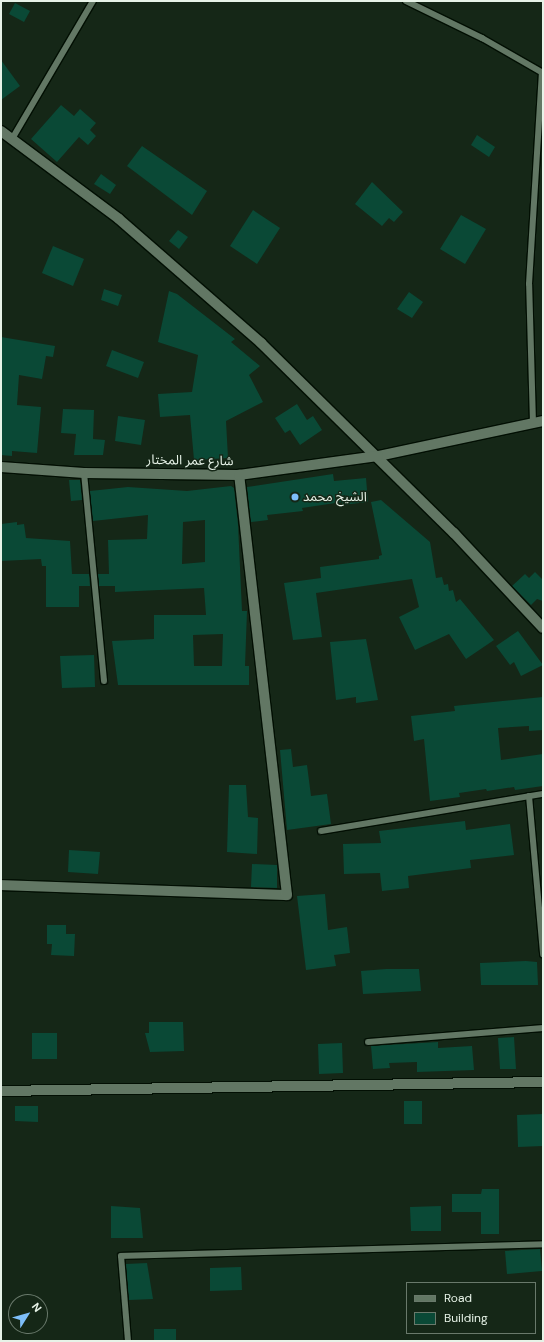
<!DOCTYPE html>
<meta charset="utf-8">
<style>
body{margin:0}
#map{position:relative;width:544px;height:1342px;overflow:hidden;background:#152717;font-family:"DM Sans","Noto Sans Arabic",sans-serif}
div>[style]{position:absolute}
.building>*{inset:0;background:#0a4936}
.roads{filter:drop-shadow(1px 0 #020f03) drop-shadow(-1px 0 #020f03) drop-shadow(0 1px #020f03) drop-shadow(0 -1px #020f03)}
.service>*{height:6px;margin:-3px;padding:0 3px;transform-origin:3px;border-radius:3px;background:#627764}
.minor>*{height:10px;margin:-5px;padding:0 5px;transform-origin:5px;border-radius:5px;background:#627764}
.tertiary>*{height:10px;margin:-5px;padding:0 5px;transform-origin:5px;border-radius:5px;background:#627764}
.dots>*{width:11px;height:11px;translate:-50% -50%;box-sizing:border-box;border:2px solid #152717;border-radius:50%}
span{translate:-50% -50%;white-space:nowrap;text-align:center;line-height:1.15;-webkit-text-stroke:3px #152717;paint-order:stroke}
.street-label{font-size:13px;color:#e7f3e8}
.poi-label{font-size:13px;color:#e7f3e8}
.left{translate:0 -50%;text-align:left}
.frame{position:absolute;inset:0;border:2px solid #e7f3e8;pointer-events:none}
.legend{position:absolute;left:406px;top:1282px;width:130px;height:52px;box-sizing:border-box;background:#152717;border:1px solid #69796b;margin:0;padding:5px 7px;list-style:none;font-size:12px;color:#e7f3e8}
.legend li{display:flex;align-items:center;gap:8px;height:20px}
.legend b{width:20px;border:1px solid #69796b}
.north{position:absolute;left:8px;top:1294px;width:40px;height:40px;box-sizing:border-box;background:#152717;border:1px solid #69796b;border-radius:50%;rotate:53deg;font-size:11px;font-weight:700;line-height:16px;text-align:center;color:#e7f3e8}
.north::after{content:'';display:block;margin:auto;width:14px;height:18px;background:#7dbef9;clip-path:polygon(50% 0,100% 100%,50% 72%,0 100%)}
</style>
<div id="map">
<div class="building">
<i style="clip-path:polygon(15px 3px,30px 11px,24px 22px,9px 14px)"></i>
<i style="clip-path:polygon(1px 60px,20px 86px,1px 100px)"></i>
<i style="clip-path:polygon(61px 105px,74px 116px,80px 109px,96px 123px,90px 130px,96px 136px,88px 145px,79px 137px,57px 162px,31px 139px)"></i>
<i style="clip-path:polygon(477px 135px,495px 147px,489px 157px,471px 145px)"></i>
<i style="clip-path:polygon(142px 146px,207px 191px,192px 215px,127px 166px)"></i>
<i style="clip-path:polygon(101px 174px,116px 185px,110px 194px,94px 184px)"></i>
<i style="clip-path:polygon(372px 182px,403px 212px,394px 222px,389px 218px,382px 226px,355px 204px)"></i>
<i style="clip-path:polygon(253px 210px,280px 228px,257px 264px,230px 246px)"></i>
<i style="clip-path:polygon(461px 215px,486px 229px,465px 264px,440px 249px)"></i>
<i style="clip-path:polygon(178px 230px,188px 237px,179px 249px,169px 241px)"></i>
<i style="clip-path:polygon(53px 246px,84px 259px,73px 286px,42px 273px)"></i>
<i style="clip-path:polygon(104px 289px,122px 295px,118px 306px,101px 300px)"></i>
<i style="clip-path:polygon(169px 291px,177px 294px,235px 339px,231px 342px,260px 366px,249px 375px,263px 402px,226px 421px,228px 458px,194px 460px,190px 415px,160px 417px,158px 394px,192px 392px,198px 355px,158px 342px)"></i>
<i style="clip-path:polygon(409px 292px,423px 302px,412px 318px,397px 309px)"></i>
<i style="clip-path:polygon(1px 337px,55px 346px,53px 357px,46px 356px,42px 379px,19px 375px,17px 405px,41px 407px,37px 453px,12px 451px,12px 456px,1px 455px)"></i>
<i style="clip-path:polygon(112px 350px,144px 362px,138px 378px,106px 366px)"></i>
<i style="clip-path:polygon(297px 404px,307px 420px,313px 416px,322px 430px,300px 445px,290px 430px,285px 433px,275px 418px)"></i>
<i style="clip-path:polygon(63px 409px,94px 410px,93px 439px,105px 440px,103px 455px,74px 455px,76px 434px,61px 433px)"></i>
<i style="clip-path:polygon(118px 416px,145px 420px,141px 445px,115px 441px)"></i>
<i style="clip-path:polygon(333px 474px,334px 481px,366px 478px,368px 502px,342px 505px,342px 502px,302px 508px,303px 511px,267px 515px,268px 520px,251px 522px,247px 487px)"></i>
<i style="clip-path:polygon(69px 480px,80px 480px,82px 500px,71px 501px)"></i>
<i style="clip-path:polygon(evenodd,231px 486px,234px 488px,238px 524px,242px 611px,247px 611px,245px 666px,249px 666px,249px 685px,118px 685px,112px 641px,154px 639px,154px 615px,206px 615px,204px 588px,115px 592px,115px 586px,99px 586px,98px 574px,109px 574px,108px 540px,147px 539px,148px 515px,93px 521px,90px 491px,128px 487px,187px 491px,231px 486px,205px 520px,205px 562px,182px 564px,183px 522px,205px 520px,231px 486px,223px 634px,222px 666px,194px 666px,193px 635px,223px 634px)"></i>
<i style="clip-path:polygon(381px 500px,430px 542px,436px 578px,442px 577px,444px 585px,448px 584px,449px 591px,453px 590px,456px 602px,460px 599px,494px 640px,466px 659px,449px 634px,415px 650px,399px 617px,419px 607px,412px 579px,316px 593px,322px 637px,293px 640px,284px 583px,321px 578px,320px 567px,379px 559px,379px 556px,382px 555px,371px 502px)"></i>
<i style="clip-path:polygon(17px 522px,17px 525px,24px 524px,26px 538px,70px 541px,72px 574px,89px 574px,90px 586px,79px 586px,79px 607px,46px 607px,46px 566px,42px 566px,41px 559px,1px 561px,1px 524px)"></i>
<i style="clip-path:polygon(535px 572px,543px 580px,543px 601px,537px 599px,531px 605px,512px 586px,525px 574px,529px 578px)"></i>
<i style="clip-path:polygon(518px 631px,543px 665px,521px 676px,514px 662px,510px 665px,496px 646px)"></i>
<i style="clip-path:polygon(366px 639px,378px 700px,356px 703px,356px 697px,336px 700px,330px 642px)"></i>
<i style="clip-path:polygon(94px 655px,95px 687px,62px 688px,60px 656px)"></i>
<i style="clip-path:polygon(543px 697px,543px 730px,529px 731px,529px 726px,498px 728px,501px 760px,543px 754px,543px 786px,515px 790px,514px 787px,487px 791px,486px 789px,459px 793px,460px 797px,430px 801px,424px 739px,414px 741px,411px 716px,455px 711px,454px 706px)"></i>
<i style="clip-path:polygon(291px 749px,293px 767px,307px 765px,311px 796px,327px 794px,331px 824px,287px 830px,280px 750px)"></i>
<i style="clip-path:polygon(229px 785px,246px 785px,248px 817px,258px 818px,257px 854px,227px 852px)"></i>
<i style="clip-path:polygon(465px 821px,466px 830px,510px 824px,514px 855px,470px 860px,471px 868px,408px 876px,409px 888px,382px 891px,380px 873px,344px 874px,343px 844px,381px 843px,379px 831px)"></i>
<i style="clip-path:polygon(69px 850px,100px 852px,98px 874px,68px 872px)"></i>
<i style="clip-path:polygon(252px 864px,277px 865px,277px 888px,251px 887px)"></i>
<i style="clip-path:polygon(325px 894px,328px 930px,347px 927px,350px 953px,334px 955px,336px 966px,306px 970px,297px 896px)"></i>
<i style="clip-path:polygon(47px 925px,66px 925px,66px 934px,75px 934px,74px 956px,51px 955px,52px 944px,47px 944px)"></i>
<i style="clip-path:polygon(526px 961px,537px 962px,538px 985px,481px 985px,480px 963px)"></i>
<i style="clip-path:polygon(386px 969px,419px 969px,421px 991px,363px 994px,361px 971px)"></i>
<i style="clip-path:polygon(149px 1022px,183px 1022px,184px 1051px,150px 1052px,145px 1033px,149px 1033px)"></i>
<i style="clip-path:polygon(32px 1033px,57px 1033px,57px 1059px,32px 1059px)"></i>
<i style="clip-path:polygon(514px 1037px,516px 1069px,500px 1069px,498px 1038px)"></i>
<i style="clip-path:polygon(438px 1042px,438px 1048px,472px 1046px,474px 1070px,417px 1072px,417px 1062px,389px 1063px,390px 1068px,373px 1069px,371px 1046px)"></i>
<i style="clip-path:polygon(342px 1043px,343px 1073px,319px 1074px,318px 1044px)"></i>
<i style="clip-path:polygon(404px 1101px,422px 1101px,422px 1124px,404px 1124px)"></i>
<i style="clip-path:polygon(15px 1106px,38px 1106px,38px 1122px,15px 1121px)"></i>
<i style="clip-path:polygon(543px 1114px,543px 1146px,518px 1147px,517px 1115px)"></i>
<i style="clip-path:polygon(482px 1189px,499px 1189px,499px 1234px,481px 1234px,481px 1212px,452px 1212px,452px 1194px,481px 1194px)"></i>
<i style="clip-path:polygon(111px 1206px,140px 1208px,143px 1238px,111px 1238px)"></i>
<i style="clip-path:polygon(441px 1206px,441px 1231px,411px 1231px,410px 1207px)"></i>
<i style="clip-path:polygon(540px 1249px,542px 1271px,507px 1274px,505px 1251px)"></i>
<i style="clip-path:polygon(147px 1263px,153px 1299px,129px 1300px,126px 1264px)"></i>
<i style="clip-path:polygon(241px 1267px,242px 1290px,210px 1291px,210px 1268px)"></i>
<i style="clip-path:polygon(154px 1329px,176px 1329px,176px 1341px,154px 1341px)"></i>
</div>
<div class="roads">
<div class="service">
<i style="left:406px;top:1px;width:85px;rotate:26deg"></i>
<i style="left:482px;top:38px;width:70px;rotate:29.8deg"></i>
<i style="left:12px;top:139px;width:160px;rotate:-59.6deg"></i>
<i style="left:533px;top:423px;width:139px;rotate:-91.6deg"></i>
<i style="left:529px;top:284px;width:211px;rotate:-86.5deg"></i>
<i style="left:84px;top:473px;width:209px;rotate:84.5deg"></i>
<i style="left:529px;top:796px;width:159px;rotate:84.9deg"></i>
<i style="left:321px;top:831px;width:225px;rotate:-9.5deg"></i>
<i style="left:368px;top:1042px;width:176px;rotate:-4.6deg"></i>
<i style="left:128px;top:1341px;width:85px;rotate:-94.7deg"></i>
<i style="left:121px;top:1256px;width:422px;rotate:-1.6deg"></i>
</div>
<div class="minor">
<i style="left:378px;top:456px;width:169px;rotate:-12deg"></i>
<i style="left:1px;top:885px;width:286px;rotate:2deg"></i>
<i style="left:287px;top:895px;width:423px;rotate:-96.5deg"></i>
<i style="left:1px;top:1091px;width:542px;rotate:-0.95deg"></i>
</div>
<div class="tertiary">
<i style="left:1px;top:131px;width:147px;rotate:36.7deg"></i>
<i style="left:119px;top:219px;width:189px;rotate:41.1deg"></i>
<i style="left:261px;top:343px;width:271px;rotate:44.6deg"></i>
<i style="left:454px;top:533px;width:130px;rotate:46.9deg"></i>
<i style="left:1px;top:467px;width:83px;rotate:4.1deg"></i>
<i style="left:84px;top:473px;width:155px;rotate:0.7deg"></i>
<i style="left:239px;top:475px;width:140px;rotate:-7.8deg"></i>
</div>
</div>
<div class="dots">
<i style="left:295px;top:497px;background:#7dbef9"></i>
</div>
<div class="street-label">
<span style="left:190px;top:461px;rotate:1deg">شارع عمر المختار</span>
</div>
<div class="poi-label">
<span class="left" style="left:303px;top:497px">الشيخ محمد</span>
</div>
<div class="frame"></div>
<ul class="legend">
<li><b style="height:5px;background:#627764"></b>Road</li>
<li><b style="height:11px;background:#0a4936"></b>Building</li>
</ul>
<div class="north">N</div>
</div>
